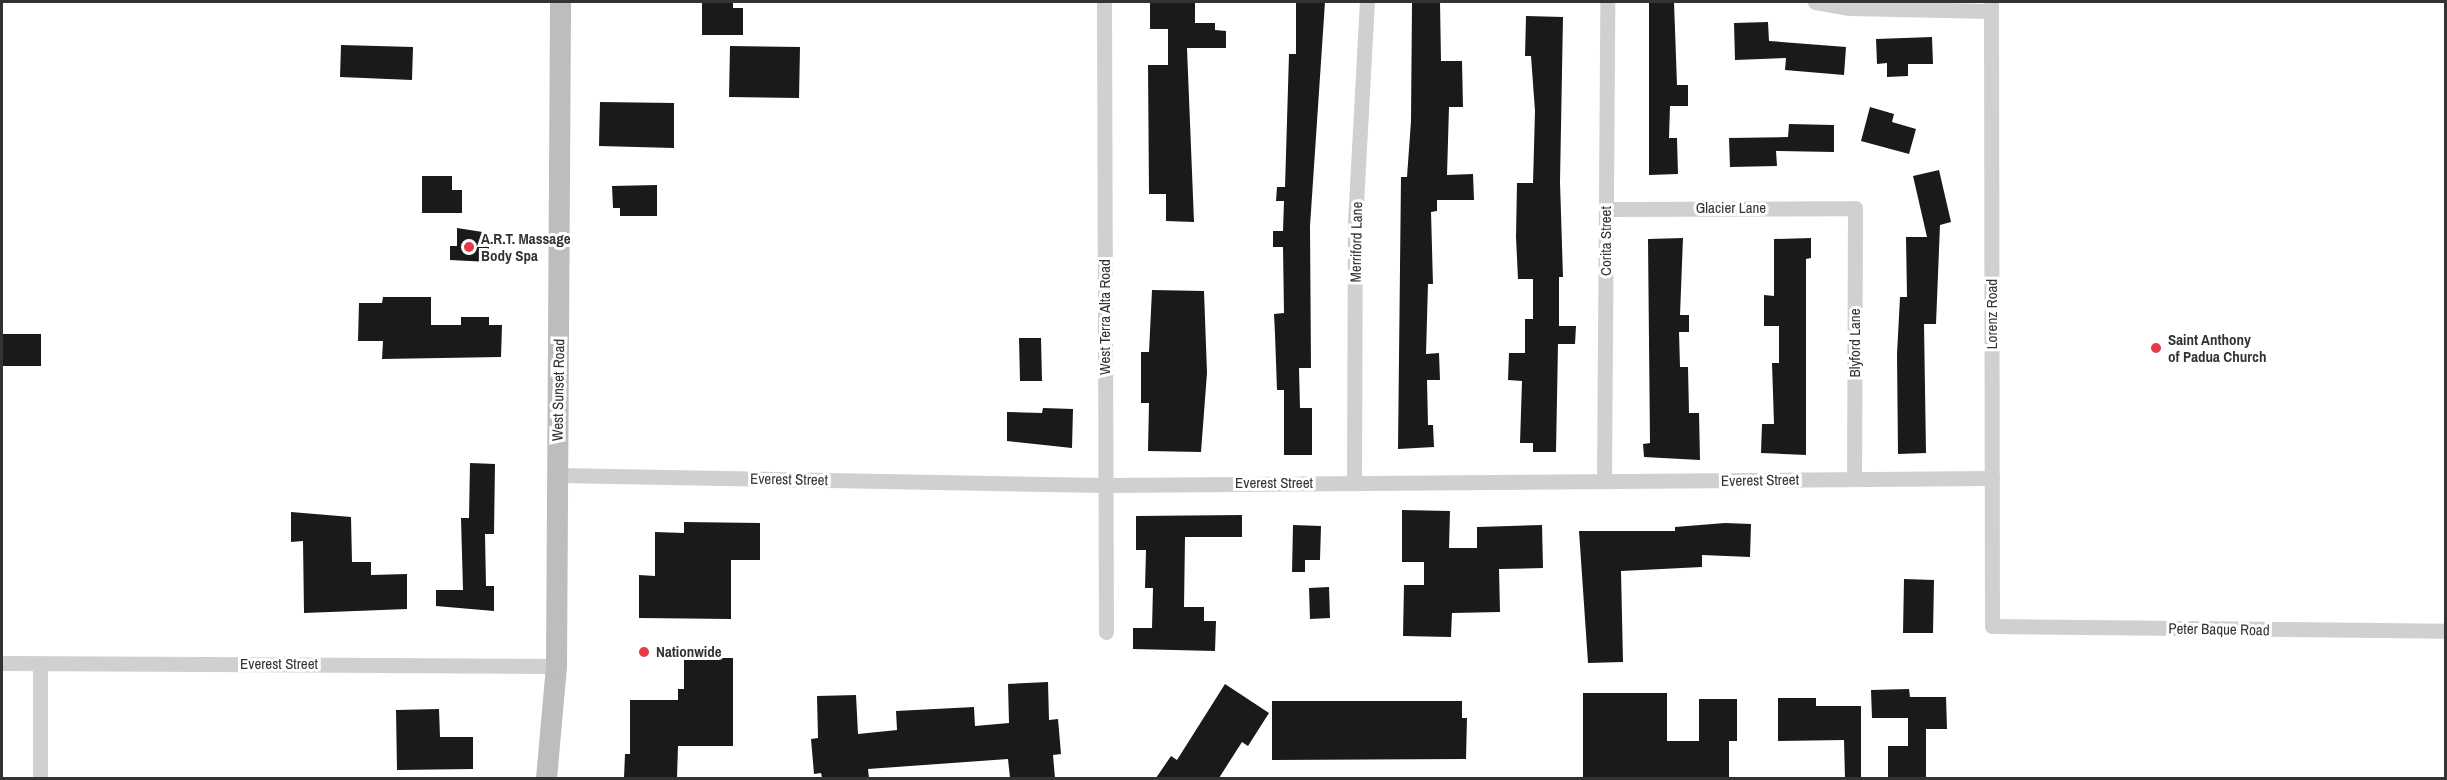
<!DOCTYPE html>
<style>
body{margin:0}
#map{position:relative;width:2447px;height:780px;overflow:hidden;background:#fff;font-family:"Archivo Narrow",sans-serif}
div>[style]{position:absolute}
.building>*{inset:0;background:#1a1a1a}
.minor>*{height:15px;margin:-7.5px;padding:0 7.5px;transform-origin:7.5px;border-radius:7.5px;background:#d0d0d0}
.secondary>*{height:21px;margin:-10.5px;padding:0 10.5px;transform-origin:10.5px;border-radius:10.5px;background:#bdbdbd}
.dots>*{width:16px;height:16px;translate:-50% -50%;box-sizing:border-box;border:3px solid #fff;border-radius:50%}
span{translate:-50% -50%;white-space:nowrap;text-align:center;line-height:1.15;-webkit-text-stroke:6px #fff;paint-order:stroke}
.street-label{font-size:15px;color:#333}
.poi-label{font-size:15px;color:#333;font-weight:700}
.left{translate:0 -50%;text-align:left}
.frame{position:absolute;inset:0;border:3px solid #333;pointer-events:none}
</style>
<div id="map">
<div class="building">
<i style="clip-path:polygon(702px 2px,733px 2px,733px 8px,743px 8px,743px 35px,702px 35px)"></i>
<i style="clip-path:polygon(1150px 2px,1195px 2px,1195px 23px,1215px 23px,1215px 30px,1226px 31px,1226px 48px,1187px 48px,1194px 222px,1166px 221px,1166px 194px,1149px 194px,1148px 65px,1168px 65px,1168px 29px,1150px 29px)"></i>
<i style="clip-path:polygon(1296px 2px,1325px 2px,1310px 226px,1311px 368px,1299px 368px,1300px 408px,1312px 408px,1312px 455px,1284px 455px,1284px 390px,1277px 390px,1275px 334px,1274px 314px,1284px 313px,1283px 247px,1273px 247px,1273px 231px,1283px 231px,1284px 201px,1276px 201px,1277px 187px,1285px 187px,1289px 54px,1296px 54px)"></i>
<i style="clip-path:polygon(1412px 2px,1440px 2px,1441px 61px,1462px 61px,1463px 107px,1449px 107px,1447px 175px,1473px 174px,1474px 200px,1437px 200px,1437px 211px,1431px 212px,1433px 284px,1428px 284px,1426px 354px,1439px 353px,1440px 380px,1427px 380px,1428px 425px,1433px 425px,1434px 447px,1398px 449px,1401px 177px,1407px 177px,1411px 121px)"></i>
<i style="clip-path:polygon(1649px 2px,1674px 2px,1677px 85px,1688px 85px,1688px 106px,1670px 106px,1669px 138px,1677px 138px,1678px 174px,1649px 175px)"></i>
<i style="clip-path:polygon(1526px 16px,1563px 17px,1560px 182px,1563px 277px,1559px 277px,1559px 326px,1576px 326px,1575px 344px,1558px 344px,1556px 452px,1533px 452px,1533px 443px,1520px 443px,1522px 381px,1508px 380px,1509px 353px,1525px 353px,1525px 319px,1533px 319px,1533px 279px,1518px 279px,1516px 237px,1517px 183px,1533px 183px,1535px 111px,1531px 56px,1525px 56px)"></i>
<i style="clip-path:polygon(1768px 22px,1769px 41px,1846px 47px,1844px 75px,1785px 70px,1786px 58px,1735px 60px,1734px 23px)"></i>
<i style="clip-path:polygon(1932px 37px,1933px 64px,1908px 64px,1908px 76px,1887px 77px,1887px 63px,1877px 64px,1876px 39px)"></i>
<i style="clip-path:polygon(341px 45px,413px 47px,412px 80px,340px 77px)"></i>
<i style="clip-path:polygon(730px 46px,800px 47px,799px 98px,729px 97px)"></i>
<i style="clip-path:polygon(600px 102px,674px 103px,674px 148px,599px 146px)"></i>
<i style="clip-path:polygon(1870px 107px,1894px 114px,1892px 122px,1916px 129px,1909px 154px,1861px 141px)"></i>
<i style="clip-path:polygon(1789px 124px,1834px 125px,1834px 152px,1776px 151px,1777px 166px,1730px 167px,1729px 138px,1788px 137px)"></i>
<i style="clip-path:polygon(1939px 170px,1951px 222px,1940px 225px,1936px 324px,1924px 324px,1926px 453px,1898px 454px,1897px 354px,1900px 297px,1907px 297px,1906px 237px,1927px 237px,1913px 176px)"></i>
<i style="clip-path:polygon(422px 176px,452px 176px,452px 190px,462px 190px,462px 213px,422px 213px)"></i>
<i style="clip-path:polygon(657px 185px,657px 216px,620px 216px,620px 208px,613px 208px,612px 186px)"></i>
<i style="clip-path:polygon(457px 228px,489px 233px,489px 262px,450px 260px,450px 246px,457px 246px)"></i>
<i style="clip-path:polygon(1683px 238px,1680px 315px,1689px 315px,1689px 332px,1679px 332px,1680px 367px,1688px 367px,1689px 413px,1699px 413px,1700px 460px,1644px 457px,1643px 444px,1650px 443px,1648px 239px)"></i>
<i style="clip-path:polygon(1811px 238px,1811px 258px,1806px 259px,1806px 455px,1761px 453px,1762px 424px,1774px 424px,1772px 363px,1779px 363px,1779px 326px,1764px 326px,1764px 295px,1774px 296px,1774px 239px)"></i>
<i style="clip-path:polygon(1152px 290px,1204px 291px,1207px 373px,1201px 452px,1148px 451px,1149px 403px,1141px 403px,1141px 352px,1149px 352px)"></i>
<i style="clip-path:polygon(383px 297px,431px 297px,431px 325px,461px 325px,461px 317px,489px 317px,489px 325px,502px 325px,501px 357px,382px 359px,383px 341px,358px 341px,359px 303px,382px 303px)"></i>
<i style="clip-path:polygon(2px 334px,41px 334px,41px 366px,2px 366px)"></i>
<i style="clip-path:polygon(1019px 338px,1041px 338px,1042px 381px,1020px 381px)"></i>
<i style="clip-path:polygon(1043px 408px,1073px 409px,1072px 448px,1007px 441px,1007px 412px,1042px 413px)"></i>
<i style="clip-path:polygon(470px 463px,495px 464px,494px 534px,485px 534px,486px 586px,494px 586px,494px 611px,436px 606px,436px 590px,463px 590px,461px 518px,469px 518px)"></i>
<i style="clip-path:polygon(1402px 510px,1450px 511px,1449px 548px,1477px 548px,1477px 527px,1542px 525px,1543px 568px,1499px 569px,1500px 612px,1452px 613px,1451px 637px,1403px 636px,1404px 585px,1424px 585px,1424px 562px,1402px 562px)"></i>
<i style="clip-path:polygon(291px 512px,351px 517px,352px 562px,371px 562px,371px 575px,407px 574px,407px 609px,304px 613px,303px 541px,291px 542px)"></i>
<i style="clip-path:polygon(1242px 515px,1242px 537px,1185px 537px,1184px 607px,1204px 607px,1204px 621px,1216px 621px,1215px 651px,1133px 649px,1133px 628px,1152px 628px,1153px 588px,1145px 588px,1146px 550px,1136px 550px,1136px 516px)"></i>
<i style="clip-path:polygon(684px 522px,760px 523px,760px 560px,731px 560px,731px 619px,639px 618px,639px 575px,655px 576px,655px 532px,684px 533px)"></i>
<i style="clip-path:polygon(1725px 523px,1751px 524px,1750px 557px,1702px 555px,1702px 567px,1621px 571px,1623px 662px,1588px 663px,1579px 531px,1675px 531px,1675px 527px)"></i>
<i style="clip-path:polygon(1293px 525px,1321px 526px,1320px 560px,1305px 560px,1305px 572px,1292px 572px)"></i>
<i style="clip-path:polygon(1904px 579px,1934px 580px,1933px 633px,1903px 633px)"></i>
<i style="clip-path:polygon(1329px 587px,1330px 618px,1310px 619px,1309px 588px)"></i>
<i style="clip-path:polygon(684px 658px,733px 658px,733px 746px,678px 746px,677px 778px,624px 778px,625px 754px,630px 754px,630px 700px,678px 700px,678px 689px,684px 689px)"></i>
<i style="clip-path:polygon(1048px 682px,1049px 720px,1058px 719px,1061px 754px,1053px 755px,1055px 778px,1010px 778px,1008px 759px,868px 769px,869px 778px,822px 778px,821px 773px,814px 774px,811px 739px,818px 738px,817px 696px,856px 695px,858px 734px,897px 730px,896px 711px,974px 707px,975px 726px,1009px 723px,1008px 684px)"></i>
<i style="clip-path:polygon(1225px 684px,1269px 713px,1248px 746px,1242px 742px,1219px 778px,1156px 778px,1171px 756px,1177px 760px)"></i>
<i style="clip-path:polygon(1909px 689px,1910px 697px,1946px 697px,1947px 729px,1926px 729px,1926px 778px,1888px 778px,1888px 746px,1908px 746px,1908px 718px,1872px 718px,1871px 690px)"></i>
<i style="clip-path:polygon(1583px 693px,1667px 693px,1667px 741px,1699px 741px,1699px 699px,1737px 699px,1737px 741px,1729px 741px,1729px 778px,1583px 778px)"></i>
<i style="clip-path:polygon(1778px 698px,1816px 698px,1816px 706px,1861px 706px,1861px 778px,1845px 778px,1844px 740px,1778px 741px)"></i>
<i style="clip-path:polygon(1272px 701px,1462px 701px,1462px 718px,1467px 718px,1466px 759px,1272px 760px)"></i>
<i style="clip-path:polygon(439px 709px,440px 737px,473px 737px,473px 769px,397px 770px,396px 710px)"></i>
</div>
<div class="minor">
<i style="left:1104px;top:2px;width:630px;rotate:89.82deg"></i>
<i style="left:1815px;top:2px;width:35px;rotate:10deg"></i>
<i style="left:1849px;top:8px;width:142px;rotate:1.2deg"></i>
<i style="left:1991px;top:2px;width:624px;rotate:89.91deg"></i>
<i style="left:1992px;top:626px;width:454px;rotate:0.6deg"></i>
<i style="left:1606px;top:209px;width:249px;rotate:-0.2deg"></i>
<i style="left:1855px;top:208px;width:271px;rotate:90.2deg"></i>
<i style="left:557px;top:475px;width:548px;rotate:1.05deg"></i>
<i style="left:1105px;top:485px;width:887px;rotate:-0.45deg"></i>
<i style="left:1604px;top:481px;width:479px;rotate:-89.6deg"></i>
<i style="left:1354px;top:483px;width:261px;rotate:-89.8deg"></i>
<i style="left:1355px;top:222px;width:220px;rotate:-86.9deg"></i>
<i style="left:2px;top:663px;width:554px;rotate:0.31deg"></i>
<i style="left:40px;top:663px;width:115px;rotate:90deg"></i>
</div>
<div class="secondary">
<i style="left:546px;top:778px;width:112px;rotate:-84.9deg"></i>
<i style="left:556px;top:666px;width:664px;rotate:-89.65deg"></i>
</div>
<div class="dots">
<i style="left:469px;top:247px;background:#e63946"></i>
<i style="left:2156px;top:348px;background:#e63946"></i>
<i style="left:644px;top:652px;background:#e63946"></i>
</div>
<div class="street-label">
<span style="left:1731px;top:208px">Glacier Lane</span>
<span style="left:1606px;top:241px;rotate:-90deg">Corita Street</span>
<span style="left:1356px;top:242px;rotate:-89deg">Merriford Lane</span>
<span style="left:1992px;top:314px;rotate:-90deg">Lorenz Road</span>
<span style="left:1105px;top:317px;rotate:-90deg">West Terra Alta Road</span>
<span style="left:1855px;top:343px;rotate:-90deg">Blyford Lane</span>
<span style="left:558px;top:390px;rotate:-89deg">West Sunset Road</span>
<span style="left:789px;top:479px;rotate:1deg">Everest Street</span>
<span style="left:1760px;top:480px;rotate:-1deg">Everest Street</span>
<span style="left:1274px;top:483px">Everest Street</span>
<span style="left:2219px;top:629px;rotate:1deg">Peter Baque Road</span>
<span style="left:279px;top:664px">Everest Street</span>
</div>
<div class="poi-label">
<span class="left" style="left:481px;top:247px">A.R.T. Massage<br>Body Spa</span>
<span class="left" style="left:2168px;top:348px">Saint Anthony<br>of Padua Church</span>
<span class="left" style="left:656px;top:652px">Nationwide</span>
</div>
<div class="frame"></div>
</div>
